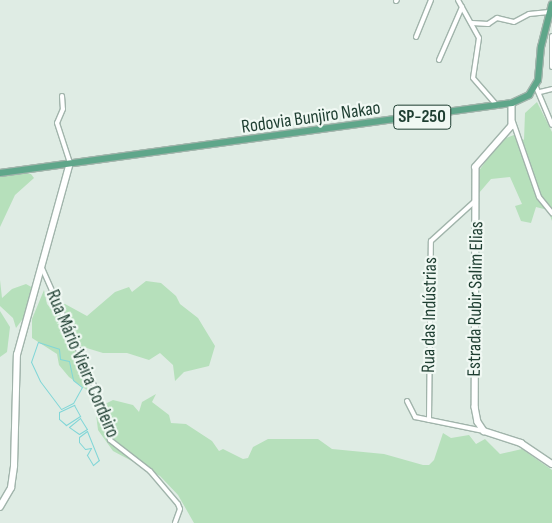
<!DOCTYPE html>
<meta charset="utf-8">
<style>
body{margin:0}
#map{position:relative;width:552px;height:523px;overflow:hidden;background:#dfece4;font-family:"Sofia Sans Condensed",sans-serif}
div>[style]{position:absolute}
.green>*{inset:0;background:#b6e0bb}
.stream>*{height:1px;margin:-0.5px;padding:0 0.5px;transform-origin:0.5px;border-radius:0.5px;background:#81d6d7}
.roads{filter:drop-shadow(1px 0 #a1b4ab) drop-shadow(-1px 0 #a1b4ab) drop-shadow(0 1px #a1b4ab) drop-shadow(0 -1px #a1b4ab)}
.street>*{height:4px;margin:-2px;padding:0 2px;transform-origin:2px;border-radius:2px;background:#fff}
.secondary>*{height:5.5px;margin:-2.75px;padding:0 2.75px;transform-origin:2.75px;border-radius:2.75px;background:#fff}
.primary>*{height:6px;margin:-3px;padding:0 3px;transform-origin:3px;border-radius:3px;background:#5fa68a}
span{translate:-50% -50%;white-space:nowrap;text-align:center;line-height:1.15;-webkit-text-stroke:4.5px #f0f8f3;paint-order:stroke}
.shield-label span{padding:1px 4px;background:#f0f8f3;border:1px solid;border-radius:4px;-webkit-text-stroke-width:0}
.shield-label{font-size:18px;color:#1e3e31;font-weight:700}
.street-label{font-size:19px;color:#1e3e31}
</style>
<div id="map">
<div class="green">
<i style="clip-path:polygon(537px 102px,552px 132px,552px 221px,548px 210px,536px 207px,531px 223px,521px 221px,515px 206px,522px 204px,510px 177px,491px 179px,479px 193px,478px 172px,501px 140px,514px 135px,524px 140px,525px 113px)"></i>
<i style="clip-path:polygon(22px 173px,31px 174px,34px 178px,15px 195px,0 227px,0 175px)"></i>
<i style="clip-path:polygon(0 280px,2px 298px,12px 289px,26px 284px,33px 288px,28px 312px,16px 328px,13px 318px,0 306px)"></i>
<i style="clip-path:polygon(146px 281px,161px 283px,176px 296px,180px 304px,198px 318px,215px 346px,209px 366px,184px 372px,175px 381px,173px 365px,160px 353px,149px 360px,127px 353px,103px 353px,80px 346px,88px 391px,69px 377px,59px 365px,57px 354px,32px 338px,32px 319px,44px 290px,47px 304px,53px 311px,58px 304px,65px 304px,87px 316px,115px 292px,129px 287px,132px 292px)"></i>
<i style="clip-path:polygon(0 311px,10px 327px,7px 352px,0 357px)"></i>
<i style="clip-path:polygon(98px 391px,105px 404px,113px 400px,133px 405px,139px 412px,142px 402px,156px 394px,152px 402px,169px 415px,171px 423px,186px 424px,212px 441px,219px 451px,223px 449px,243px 459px,248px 458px,253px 447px,268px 439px,318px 439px,332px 449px,384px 454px,423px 465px,429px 465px,434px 460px,443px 433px,451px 438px,469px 435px,476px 444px,485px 439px,500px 454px,522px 449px,552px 470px,552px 523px,194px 523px,178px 495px,160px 476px,113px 451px,98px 430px,96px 414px)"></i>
</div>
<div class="stream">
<i style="left:38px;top:342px;width:22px;rotate:18deg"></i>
<i style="left:59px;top:349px;width:10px;rotate:84deg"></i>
<i style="left:60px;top:359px;width:9px;rotate:13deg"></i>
<i style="left:69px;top:361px;width:19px;rotate:78deg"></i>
<i style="left:73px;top:380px;width:11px;rotate:38deg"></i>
<i style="left:82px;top:387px;width:18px;rotate:119deg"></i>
<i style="left:73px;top:403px;width:13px;rotate:153deg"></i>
<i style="left:61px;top:409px;width:35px;rotate:-127deg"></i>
<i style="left:40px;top:381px;width:21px;rotate:-115deg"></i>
<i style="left:31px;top:362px;width:21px;rotate:-71deg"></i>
<i style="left:74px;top:405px;width:13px;rotate:61deg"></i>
<i style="left:80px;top:416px;width:17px;rotate:147deg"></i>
<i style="left:66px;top:425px;width:9px;rotate:-139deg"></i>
<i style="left:59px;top:419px;width:7px;rotate:-90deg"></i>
<i style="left:59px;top:412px;width:17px;rotate:-25deg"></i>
<i style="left:80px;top:418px;width:13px;rotate:58deg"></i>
<i style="left:87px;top:429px;width:9px;rotate:148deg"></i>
<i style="left:79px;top:434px;width:12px;rotate:-145deg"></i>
<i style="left:69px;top:427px;width:14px;rotate:-39deg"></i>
<i style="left:87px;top:431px;width:31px;rotate:68deg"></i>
<i style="left:99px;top:460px;width:8px;rotate:140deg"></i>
<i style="left:93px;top:465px;width:12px;rotate:-121deg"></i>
<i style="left:87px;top:455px;width:8px;rotate:-60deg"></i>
<i style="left:91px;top:448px;width:6px;rotate:171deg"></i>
<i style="left:85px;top:449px;width:9px;rotate:-131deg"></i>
<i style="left:79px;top:442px;width:5px;rotate:-90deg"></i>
<i style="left:79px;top:437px;width:10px;rotate:-37deg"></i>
</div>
<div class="roads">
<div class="street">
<i style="left:458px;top:0;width:43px;rotate:61.1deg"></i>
<i style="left:479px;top:38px;width:40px;rotate:98.5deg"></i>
<i style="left:473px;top:78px;width:37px;rotate:49deg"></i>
<i style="left:396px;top:1px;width:1px;rotate:-45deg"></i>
<i style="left:472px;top:23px;width:16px;rotate:4deg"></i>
<i style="left:488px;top:24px;width:11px;rotate:-34deg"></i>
<i style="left:497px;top:18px;width:17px;rotate:13deg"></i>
<i style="left:514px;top:22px;width:17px;rotate:-28deg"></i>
<i style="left:529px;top:14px;width:20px;rotate:-6deg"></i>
<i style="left:552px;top:36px;width:31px;rotate:90deg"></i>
<i style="left:416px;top:37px;width:40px;rotate:-68deg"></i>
<i style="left:439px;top:60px;width:58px;rotate:-66.5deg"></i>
<i style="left:536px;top:87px;width:41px;rotate:67.2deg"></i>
<i style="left:540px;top:92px;width:12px;rotate:-14deg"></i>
<i style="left:62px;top:96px;width:13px;rotate:86deg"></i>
<i style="left:63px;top:109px;width:15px;rotate:113deg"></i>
<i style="left:57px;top:123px;width:42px;rotate:72deg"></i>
<i style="left:513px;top:122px;width:79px;rotate:70.9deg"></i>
<i style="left:539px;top:197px;width:21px;rotate:51deg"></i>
<i style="left:42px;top:268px;width:143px;rotate:66.1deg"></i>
<i style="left:100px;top:399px;width:42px;rotate:76.3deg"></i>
<i style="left:110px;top:440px;width:51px;rotate:37.8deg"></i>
<i style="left:150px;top:471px;width:43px;rotate:49.7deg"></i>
<i style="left:178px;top:504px;width:5px;rotate:68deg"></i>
<i style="left:180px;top:509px;width:15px;rotate:110deg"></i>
<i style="left:407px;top:401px;width:18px;rotate:63deg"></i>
<i style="left:415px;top:417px;width:70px;rotate:11.5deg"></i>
<i style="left:429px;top:420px;width:179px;rotate:-89.4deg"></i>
<i style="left:431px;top:241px;width:61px;rotate:-42.3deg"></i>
</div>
<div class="secondary">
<i style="left:512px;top:103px;width:23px;rotate:90deg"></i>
<i style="left:512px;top:126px;width:55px;rotate:131.3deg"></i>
<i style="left:476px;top:167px;width:240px;rotate:90.2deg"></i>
<i style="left:475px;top:407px;width:15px;rotate:79deg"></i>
<i style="left:478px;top:422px;width:11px;rotate:56deg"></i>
<i style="left:484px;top:431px;width:39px;rotate:18deg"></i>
<i style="left:521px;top:443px;width:37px;rotate:34deg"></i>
<i style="left:0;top:507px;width:22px;rotate:-60deg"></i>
<i style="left:11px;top:488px;width:22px;rotate:-82deg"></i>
<i style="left:14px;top:466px;width:111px;rotate:-88.5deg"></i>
<i style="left:17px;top:355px;width:199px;rotate:-74.6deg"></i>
</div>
<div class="primary">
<i style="left:0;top:173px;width:517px;rotate:-7.79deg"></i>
<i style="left:512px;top:103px;width:19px;rotate:-25deg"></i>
<i style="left:529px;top:95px;width:17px;rotate:-59deg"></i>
<i style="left:538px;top:80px;width:33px;rotate:-85deg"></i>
<i style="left:541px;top:47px;width:44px;rotate:-75.7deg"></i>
</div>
</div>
<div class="shield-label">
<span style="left:422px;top:117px">SP-250</span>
</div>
<div class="street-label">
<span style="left:311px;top:118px;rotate:-8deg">Rodovia Bunjiro Nakao</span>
<span style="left:476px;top:299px;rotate:-89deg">Estrada Rubir Salim Elias</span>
<span style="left:430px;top:315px;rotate:-89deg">Rua das Indústrias</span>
<span style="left:82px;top:364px;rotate:67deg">Rua Mário Vieira Cordeiro</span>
</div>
</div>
